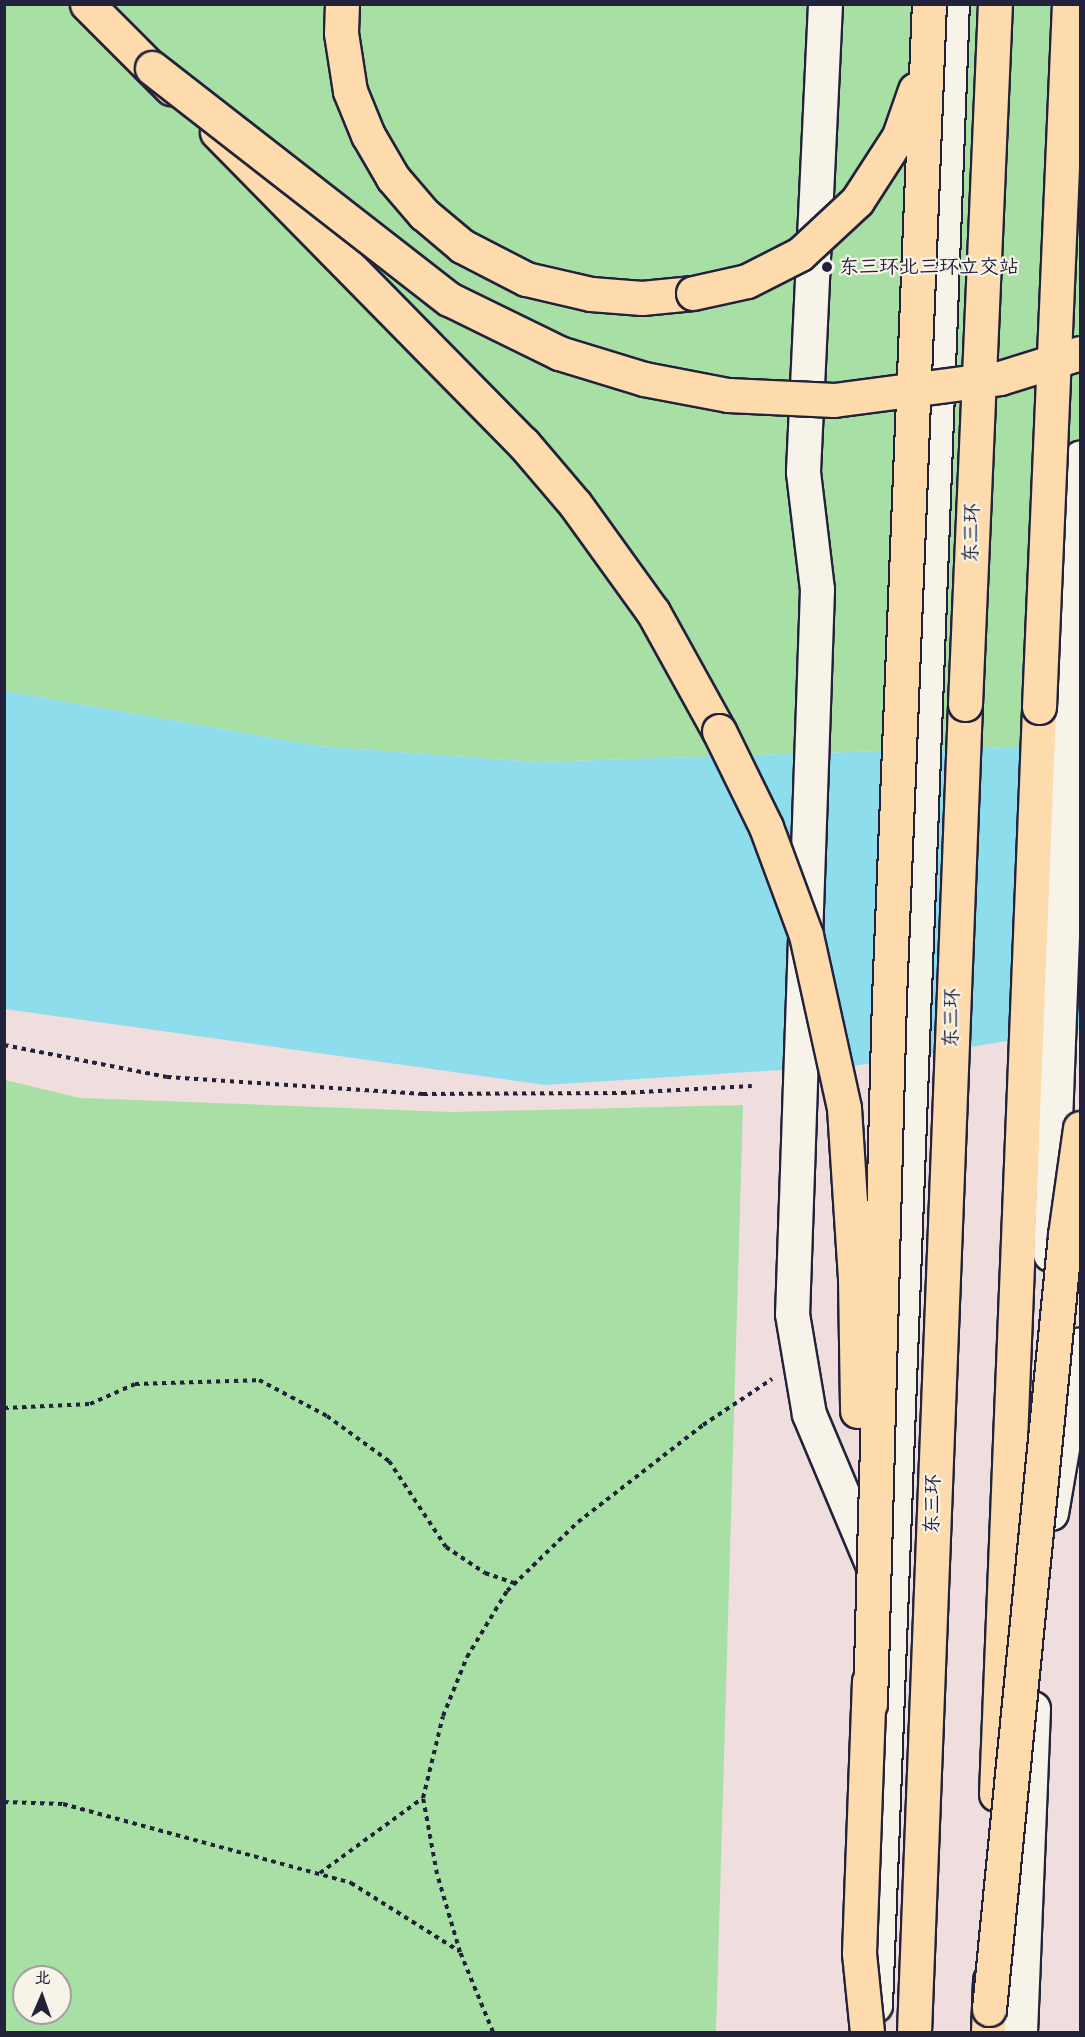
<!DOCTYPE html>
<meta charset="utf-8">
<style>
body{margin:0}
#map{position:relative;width:1085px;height:2037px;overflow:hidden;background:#f0dede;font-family:Mynerve,"LXGW WenKai TC",sans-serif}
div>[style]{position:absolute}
.green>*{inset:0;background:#a7dfa4}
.water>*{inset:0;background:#8eddec}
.path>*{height:4px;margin-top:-2px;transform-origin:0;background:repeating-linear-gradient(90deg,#22223b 0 4.5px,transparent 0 9px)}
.roads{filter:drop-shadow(2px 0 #22223b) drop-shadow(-2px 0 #22223b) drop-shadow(0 2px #22223b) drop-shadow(0 -2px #22223b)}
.minor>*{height:33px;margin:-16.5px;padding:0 16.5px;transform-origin:16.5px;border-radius:16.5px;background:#f7f3e8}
.secondary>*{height:33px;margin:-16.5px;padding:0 16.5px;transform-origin:16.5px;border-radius:16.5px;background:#f7f3e8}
.trunk>*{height:33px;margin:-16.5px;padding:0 16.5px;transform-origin:16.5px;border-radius:16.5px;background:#fedbac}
.bridges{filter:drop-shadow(2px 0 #22223b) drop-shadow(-2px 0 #22223b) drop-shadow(0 2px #22223b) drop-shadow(0 -2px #22223b)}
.trunk-bridge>*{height:33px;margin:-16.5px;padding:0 16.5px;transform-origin:16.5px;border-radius:16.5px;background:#fedbac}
.dots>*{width:16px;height:16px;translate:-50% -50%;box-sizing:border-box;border:3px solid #f7f3e8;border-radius:50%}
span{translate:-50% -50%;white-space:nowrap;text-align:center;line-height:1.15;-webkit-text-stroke:4.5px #f7f3e8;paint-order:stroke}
.poi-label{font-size:20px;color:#22223b}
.left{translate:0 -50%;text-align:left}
.street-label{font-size:20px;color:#22223b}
.frame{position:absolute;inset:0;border:6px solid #22223b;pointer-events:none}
.north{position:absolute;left:12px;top:1965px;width:60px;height:60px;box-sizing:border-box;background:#f7f3e8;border:2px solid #a29fa3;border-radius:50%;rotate:2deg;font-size:16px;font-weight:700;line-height:24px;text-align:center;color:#22223b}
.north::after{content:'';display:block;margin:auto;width:21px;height:27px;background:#22223b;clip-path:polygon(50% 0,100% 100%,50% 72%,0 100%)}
</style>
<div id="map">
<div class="green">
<i style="clip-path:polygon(4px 5px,1080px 5px,1080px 740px,1041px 746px,535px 762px,318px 746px,5px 691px)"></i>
<i style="clip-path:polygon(evenodd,5px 1080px,80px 1098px,452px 1112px,743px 1105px,716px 2032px,5px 2032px,5px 1080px,24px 1977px,60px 1977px,60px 2013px,24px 2013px,24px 1977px)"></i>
</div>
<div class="water">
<i style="clip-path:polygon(5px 691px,318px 746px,535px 762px,1041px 746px,1080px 740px,1080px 1029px,860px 1065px,545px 1085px,5px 1009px)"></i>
</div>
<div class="path">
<i style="left:4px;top:1045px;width:166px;rotate:11.1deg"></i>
<i style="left:167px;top:1077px;width:257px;rotate:3.8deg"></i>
<i style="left:423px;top:1094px;width:199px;rotate:-0.3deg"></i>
<i style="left:622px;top:1093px;width:130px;rotate:-3.1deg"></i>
<i style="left:4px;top:1408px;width:86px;rotate:-2.7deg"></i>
<i style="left:90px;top:1404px;width:49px;rotate:-24deg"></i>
<i style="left:135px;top:1384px;width:124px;rotate:-1.8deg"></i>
<i style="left:259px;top:1380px;width:77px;rotate:27.9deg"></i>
<i style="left:327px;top:1416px;width:77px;rotate:36deg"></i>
<i style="left:389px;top:1461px;width:103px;rotate:56.5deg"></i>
<i style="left:446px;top:1547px;width:47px;rotate:33.7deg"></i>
<i style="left:485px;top:1573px;width:31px;rotate:19deg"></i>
<i style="left:4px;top:1802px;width:59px;rotate:1.9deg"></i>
<i style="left:63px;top:1804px;width:299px;rotate:15.3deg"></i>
<i style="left:351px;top:1883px;width:128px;rotate:32.2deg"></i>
<i style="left:320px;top:1873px;width:127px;rotate:-36.1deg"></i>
<i style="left:493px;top:2032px;width:87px;rotate:-112.4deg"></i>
<i style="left:460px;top:1952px;width:81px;rotate:-106.4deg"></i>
<i style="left:437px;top:1874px;width:77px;rotate:-100.4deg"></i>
<i style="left:423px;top:1798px;width:84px;rotate:-76.3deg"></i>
<i style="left:443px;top:1716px;width:64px;rotate:-67.9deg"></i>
<i style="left:467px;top:1657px;width:77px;rotate:-58.8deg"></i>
<i style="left:507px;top:1591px;width:99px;rotate:-44.2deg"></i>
<i style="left:578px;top:1522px;width:158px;rotate:-37.8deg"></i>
<i style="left:703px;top:1425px;width:83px;rotate:-33.7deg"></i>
</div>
<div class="roads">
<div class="minor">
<i style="left:825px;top:4px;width:469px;rotate:92.7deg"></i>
<i style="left:803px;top:472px;width:118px;rotate:83.2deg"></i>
<i style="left:817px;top:589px;width:725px;rotate:91.97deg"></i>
<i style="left:792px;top:1314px;width:101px;rotate:80.4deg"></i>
<i style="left:809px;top:1414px;width:173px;rotate:67.2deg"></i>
<i style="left:1051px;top:1513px;width:171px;rotate:-80.3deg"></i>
</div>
<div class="secondary">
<i style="left:1050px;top:1254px;width:797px;rotate:-87.84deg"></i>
<i style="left:875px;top:2005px;width:2002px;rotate:-87.8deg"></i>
<i style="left:1020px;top:2032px;width:324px;rotate:-87.7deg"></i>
</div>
<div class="trunk">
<i style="left:87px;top:4px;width:119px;rotate:45deg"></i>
<i style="left:342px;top:4px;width:29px;rotate:92deg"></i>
<i style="left:341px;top:33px;width:59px;rotate:81.2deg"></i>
<i style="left:350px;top:91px;width:48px;rotate:67.8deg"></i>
<i style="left:368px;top:135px;width:50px;rotate:59.8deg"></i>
<i style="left:393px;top:178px;width:48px;rotate:49.3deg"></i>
<i style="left:424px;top:214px;width:50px;rotate:40.1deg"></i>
<i style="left:462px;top:246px;width:72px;rotate:27.3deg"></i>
<i style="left:526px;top:279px;width:67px;rotate:13deg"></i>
<i style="left:591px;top:294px;width:51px;rotate:4.5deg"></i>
<i style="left:642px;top:298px;width:51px;rotate:-5.6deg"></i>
<i style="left:217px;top:132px;width:436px;rotate:45.5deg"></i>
<i style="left:523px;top:443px;width:80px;rotate:49.6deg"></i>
<i style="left:575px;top:504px;width:133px;rotate:54.2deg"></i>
<i style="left:653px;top:612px;width:136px;rotate:61deg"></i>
<i style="left:996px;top:1794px;width:1088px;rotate:-87.73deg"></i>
<i style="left:914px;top:2032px;width:1329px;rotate:-87.8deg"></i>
<i style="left:988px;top:2032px;width:52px;rotate:-87.8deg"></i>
</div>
</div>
<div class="bridges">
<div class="trunk-bridge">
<i style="left:152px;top:68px;width:376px;rotate:37.9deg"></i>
<i style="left:449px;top:299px;width:123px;rotate:26.1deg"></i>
<i style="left:559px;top:353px;width:89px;rotate:17deg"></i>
<i style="left:644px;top:379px;width:86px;rotate:10.8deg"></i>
<i style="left:728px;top:395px;width:106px;rotate:2.7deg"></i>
<i style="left:834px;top:400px;width:167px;rotate:-7.5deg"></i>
<i style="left:1000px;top:378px;width:84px;rotate:-17.4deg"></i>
<i style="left:693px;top:293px;width:55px;rotate:-12.5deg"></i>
<i style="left:747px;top:281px;width:59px;rotate:-27deg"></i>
<i style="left:800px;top:254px;width:78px;rotate:-42.9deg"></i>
<i style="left:857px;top:201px;width:77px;rotate:-57.1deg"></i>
<i style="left:899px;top:136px;width:49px;rotate:-70.8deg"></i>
<i style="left:965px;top:704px;width:701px;rotate:-87.55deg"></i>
<i style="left:1039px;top:707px;width:704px;rotate:-87.56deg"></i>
<i style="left:719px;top:731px;width:107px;rotate:63.9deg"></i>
<i style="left:766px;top:827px;width:115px;rotate:69.7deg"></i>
<i style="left:806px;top:935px;width:177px;rotate:77.6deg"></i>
<i style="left:844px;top:1108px;width:170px;rotate:86.3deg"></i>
<i style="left:855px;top:1278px;width:133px;rotate:89.1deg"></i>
<i style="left:870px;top:1704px;width:706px;rotate:-88.46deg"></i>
<i style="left:889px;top:998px;width:995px;rotate:-87.7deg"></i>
<i style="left:989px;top:2009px;width:778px;rotate:-84.39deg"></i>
<i style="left:1065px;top:1235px;width:108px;rotate:-82deg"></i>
<i style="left:867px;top:2032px;width:79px;rotate:-95.8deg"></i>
<i style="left:859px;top:1953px;width:272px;rotate:-87.9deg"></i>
</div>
</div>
<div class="dots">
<i style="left:827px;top:267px;background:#22223b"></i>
</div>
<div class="poi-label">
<span class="left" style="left:839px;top:267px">东三环北三环立交站</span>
</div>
<div class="street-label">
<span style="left:972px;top:533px;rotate:-88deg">东三环</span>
<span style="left:952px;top:1018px;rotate:-88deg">东三环</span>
<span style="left:933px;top:1504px;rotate:-88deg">东三环</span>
</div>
<div class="frame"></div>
<div class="north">北</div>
</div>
